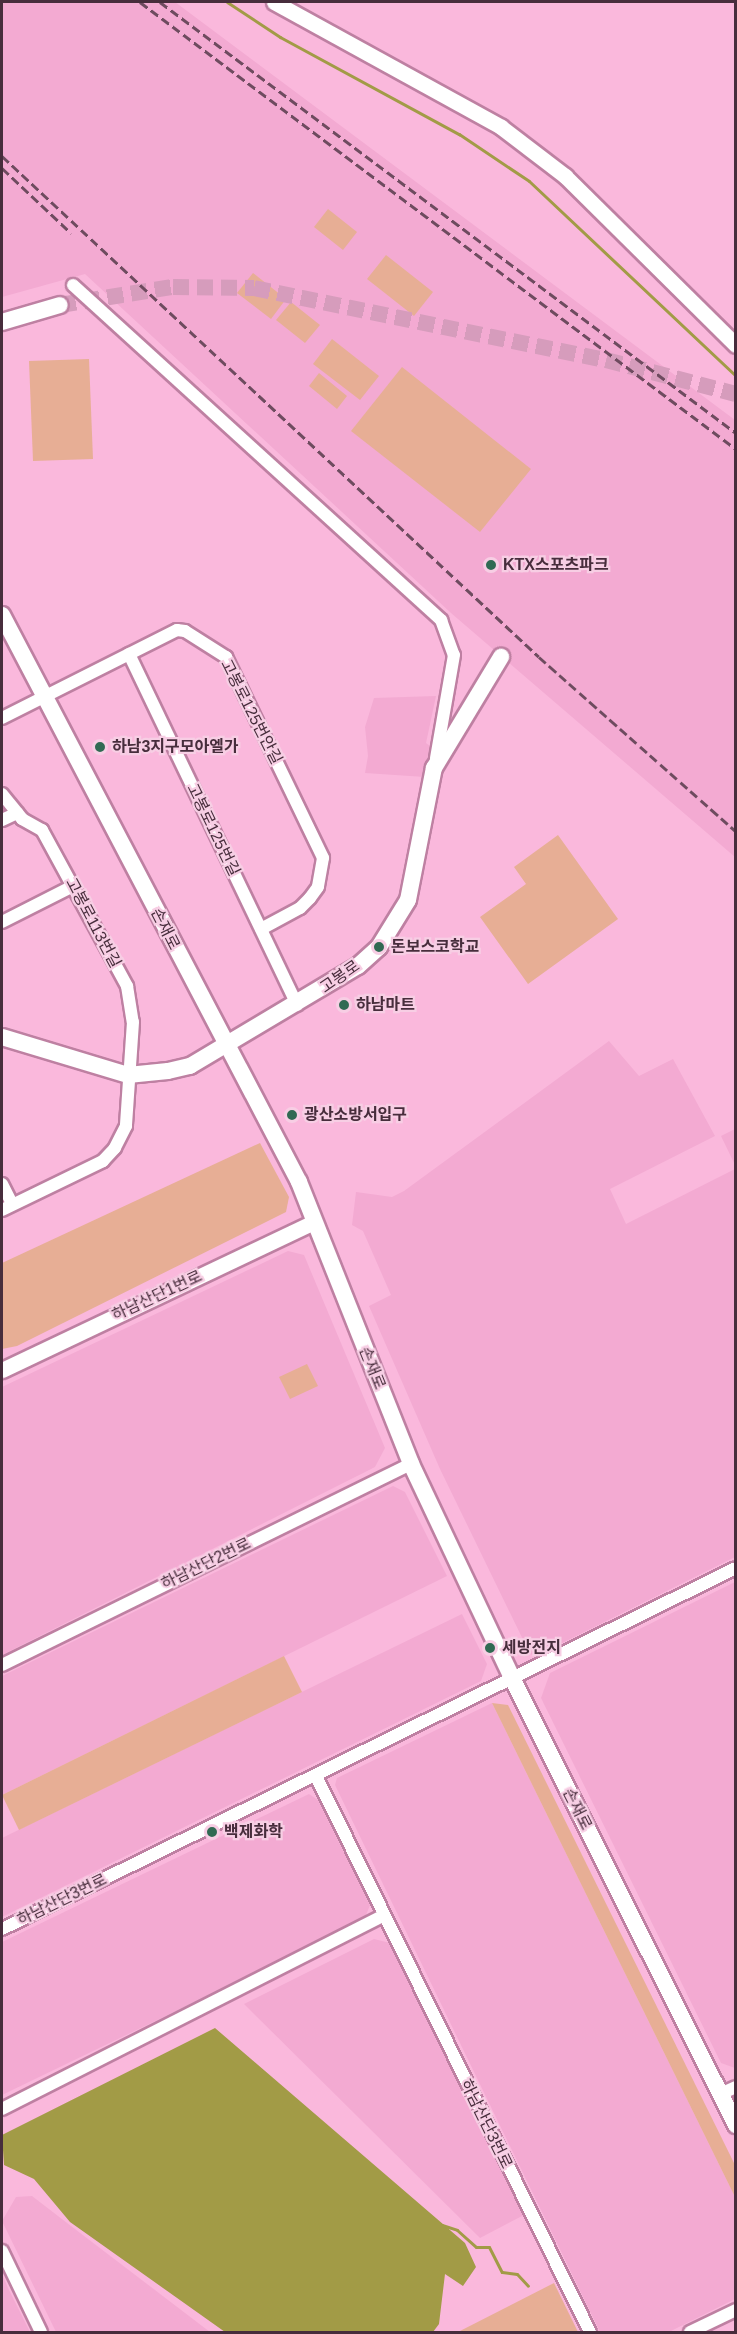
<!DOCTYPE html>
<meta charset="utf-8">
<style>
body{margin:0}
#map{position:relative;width:737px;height:2334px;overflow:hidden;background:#fab8dc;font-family:Arial,"Noto Sans KR",sans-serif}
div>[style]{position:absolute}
.built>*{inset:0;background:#f3aad2}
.green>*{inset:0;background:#e7ae95}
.water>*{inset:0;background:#a29b46}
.stream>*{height:3px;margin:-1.5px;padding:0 1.5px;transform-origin:1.5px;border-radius:1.5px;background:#a29b46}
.secondary-tunnel>*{height:16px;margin-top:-8px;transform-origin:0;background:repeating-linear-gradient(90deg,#d69cbc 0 16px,transparent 0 24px)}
.roads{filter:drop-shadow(2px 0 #be80a2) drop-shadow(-2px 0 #be80a2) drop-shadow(0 2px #be80a2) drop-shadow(0 -2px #be80a2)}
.minor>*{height:12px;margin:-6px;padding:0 6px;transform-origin:6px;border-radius:6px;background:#fff}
.tertiary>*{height:15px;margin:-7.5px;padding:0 7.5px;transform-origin:7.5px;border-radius:7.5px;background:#fff}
.secondary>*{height:16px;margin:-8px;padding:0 8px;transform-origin:8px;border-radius:8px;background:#fff}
.rail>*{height:3px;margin-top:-1.5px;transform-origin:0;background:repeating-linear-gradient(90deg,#6e4b5f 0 9px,transparent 0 13.5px)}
.dots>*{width:16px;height:16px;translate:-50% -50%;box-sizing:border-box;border:3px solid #f7cee4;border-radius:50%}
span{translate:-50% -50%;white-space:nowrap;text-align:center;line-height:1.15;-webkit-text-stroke:4.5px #f7cee4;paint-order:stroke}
.poi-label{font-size:16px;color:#472d3c;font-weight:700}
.left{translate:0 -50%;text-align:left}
.street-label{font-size:16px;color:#472d3c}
.frame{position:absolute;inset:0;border:3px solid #472d3c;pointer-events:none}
</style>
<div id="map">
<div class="built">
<i style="clip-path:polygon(2px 2px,175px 2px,735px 420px,735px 857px,451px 613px,85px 274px,2px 297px)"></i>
<i style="clip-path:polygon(436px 696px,426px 743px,430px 746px,425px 777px,365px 773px,368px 756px,365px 727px,374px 698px)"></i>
<i style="clip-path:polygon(609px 1041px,639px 1076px,673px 1059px,715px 1136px,610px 1189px,626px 1224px,735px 1169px,735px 1557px,536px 1656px,530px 1654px,440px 1469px,369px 1306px,391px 1295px,363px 1231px,352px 1225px,356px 1192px,392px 1197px,404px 1191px)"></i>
<i style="clip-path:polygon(735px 1129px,735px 1165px,721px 1136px)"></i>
<i style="clip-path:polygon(288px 1251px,304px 1255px,385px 1448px,375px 1467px,2px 1655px,2px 1387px)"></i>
<i style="clip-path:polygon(393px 1486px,405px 1492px,447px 1576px,2px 1795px,2px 1676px)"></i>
<i style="clip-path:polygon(735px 1582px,735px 2068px,721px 2063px,541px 1698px,550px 1673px)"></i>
<i style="clip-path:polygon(462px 1614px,487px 1664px,481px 1681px,2px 1917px,2px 1838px)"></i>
<i style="clip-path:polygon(492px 1703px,735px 2197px,735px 2299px,669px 2332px,600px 2332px,335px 1785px,337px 1778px)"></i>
<i style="clip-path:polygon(309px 1794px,318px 1800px,370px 1905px,364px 1920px,2px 2095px,2px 1942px)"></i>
<i style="clip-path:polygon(374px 1939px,390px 1943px,524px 2215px,480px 2238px,244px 2004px)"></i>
<i style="clip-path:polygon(32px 2196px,71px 2226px,210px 2332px,56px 2332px,2px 2221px,16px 2197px)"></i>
<i style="clip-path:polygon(2px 2274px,8px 2288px,30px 2332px,2px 2332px)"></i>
</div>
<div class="green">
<i style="clip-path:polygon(328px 209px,357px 232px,343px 250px,314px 227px)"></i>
<i style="clip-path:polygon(386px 255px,433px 292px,414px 316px,367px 279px)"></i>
<i style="clip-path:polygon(253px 273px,286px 299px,271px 319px,237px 293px)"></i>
<i style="clip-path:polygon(291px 302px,320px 325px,305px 343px,276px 320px)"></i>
<i style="clip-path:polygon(332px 339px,379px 376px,360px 400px,313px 364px)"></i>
<i style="clip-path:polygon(89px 359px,93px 459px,33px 461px,29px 361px)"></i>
<i style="clip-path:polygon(402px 367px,531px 469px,480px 532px,351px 431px)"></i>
<i style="clip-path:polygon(319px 373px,347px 396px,337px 409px,309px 386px)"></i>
<i style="clip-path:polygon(558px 835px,618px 919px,528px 984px,480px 917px,526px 884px,514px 867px)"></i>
<i style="clip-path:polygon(260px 1143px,289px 1197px,286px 1212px,17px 1346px,2px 1349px,2px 1263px)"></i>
<i style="clip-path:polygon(307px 1364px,318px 1386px,290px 1399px,279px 1377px)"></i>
<i style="clip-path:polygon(284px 1656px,302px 1692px,19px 1830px,2px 1795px)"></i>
<i style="clip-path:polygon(492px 1703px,508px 1705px,735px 2165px,735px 2197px)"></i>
<i style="clip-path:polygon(554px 2283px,578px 2332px,458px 2332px)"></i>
</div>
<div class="water">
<i style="clip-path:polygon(215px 2028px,465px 2243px,476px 2267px,463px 2286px,445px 2274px,439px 2324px,433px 2332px,225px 2332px,70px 2222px,34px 2179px,4px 2165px,2px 2135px)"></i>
</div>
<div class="stream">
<i style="left:227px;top:2px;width:64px;rotate:33.4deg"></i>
<i style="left:280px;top:37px;width:204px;rotate:28.5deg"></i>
<i style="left:459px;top:134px;width:84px;rotate:33.9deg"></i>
<i style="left:529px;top:181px;width:284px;rotate:43.3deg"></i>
<i style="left:442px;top:2225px;width:16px;rotate:18deg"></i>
<i style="left:457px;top:2230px;width:25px;rotate:42deg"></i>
<i style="left:476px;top:2247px;width:13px"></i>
<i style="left:489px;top:2247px;width:28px;rotate:63deg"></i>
<i style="left:502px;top:2272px;width:15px;rotate:8deg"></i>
<i style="left:517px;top:2274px;width:16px;rotate:47deg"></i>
</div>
<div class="secondary-tunnel">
<i style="left:60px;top:305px;width:114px;rotate:-9.1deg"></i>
<i style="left:173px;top:287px;width:81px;rotate:0.7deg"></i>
<i style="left:254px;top:288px;width:359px;rotate:11.6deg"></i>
<i style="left:606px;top:360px;width:134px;rotate:14.7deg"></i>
</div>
<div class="roads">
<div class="minor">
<i style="left:73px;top:285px;width:498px;rotate:42.3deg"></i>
<i style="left:441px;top:620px;width:37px;rotate:70deg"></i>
<i style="left:454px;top:655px;width:105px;rotate:99.9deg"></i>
<i style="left:129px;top:654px;width:389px;rotate:64.4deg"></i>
<i style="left:2px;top:718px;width:196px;rotate:-26.7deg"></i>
<i style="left:177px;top:630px;width:8px;rotate:7deg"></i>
<i style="left:185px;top:631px;width:49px;rotate:32.4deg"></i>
<i style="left:226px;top:657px;width:223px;rotate:64.2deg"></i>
<i style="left:323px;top:858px;width:29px;rotate:100deg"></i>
<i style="left:318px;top:887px;width:14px;rotate:126deg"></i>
<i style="left:310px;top:898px;width:14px;rotate:135deg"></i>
<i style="left:300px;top:908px;width:44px;rotate:151.7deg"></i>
<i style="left:2px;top:794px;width:32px;rotate:51deg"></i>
<i style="left:22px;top:819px;width:23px;rotate:29deg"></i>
<i style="left:42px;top:830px;width:178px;rotate:61.4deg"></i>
<i style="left:127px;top:986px;width:36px;rotate:81deg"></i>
<i style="left:133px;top:1022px;width:104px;rotate:93.9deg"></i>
<i style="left:126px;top:1126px;width:25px;rotate:117deg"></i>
<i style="left:115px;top:1148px;width:18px;rotate:133deg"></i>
<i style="left:103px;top:1161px;width:112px;rotate:154.1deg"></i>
<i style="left:2px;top:820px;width:17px;rotate:-25deg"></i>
<i style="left:2px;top:922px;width:80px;rotate:-26.9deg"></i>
<i style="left:2px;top:1184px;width:22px;rotate:63deg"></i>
<i style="left:2px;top:1665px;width:456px;rotate:-26.2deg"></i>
<i style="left:316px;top:1776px;width:620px;rotate:63.77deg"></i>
<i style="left:2px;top:1929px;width:818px;rotate:-26.19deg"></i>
<i style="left:720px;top:2094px;width:17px;rotate:-24deg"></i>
<i style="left:2px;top:2109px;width:427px;rotate:-26.9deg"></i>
<i style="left:2px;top:2251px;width:90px;rotate:64.3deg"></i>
<i style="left:690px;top:2332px;width:51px;rotate:-25.6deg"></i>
</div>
<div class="tertiary">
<i style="left:274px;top:2px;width:259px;rotate:28.8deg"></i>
<i style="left:501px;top:127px;width:81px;rotate:37.4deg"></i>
<i style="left:565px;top:176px;width:240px;rotate:44.7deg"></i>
<i style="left:2px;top:1370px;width:344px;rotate:-25.4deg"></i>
</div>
<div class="secondary">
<i style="left:2px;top:322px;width:60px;rotate:-16.3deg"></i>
<i style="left:2px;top:615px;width:640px;rotate:62.35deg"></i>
<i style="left:299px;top:1182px;width:303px;rotate:68.3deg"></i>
<i style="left:411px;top:1464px;width:237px;rotate:64.7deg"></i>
<i style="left:512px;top:1678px;width:500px;rotate:63.4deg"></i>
<i style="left:2px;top:1037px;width:132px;rotate:16.8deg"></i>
<i style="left:128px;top:1075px;width:40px;rotate:-5.7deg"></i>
<i style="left:168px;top:1071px;width:23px;rotate:-13deg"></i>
<i style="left:190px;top:1066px;width:196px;rotate:-30.8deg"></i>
<i style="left:358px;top:966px;width:28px;rotate:-42deg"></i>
<i style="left:379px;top:947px;width:55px;rotate:-58.3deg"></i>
<i style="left:408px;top:900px;width:135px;rotate:-78.9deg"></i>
<i style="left:434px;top:768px;width:130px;rotate:-58.9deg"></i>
</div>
</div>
<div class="rail">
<i style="left:140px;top:2px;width:745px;rotate:36.87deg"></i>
<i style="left:160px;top:2px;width:719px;rotate:36.81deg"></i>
<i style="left:2px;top:156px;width:734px;rotate:43.01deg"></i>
<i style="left:539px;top:657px;width:263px;rotate:41.5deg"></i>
<i style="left:2px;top:168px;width:95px;rotate:43.3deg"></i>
</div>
<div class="dots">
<i style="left:491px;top:565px;background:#306a53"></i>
<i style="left:100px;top:747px;background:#306a53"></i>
<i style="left:379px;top:947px;background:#306a53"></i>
<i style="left:344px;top:1005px;background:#306a53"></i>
<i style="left:292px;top:1115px;background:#306a53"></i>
<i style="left:490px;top:1648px;background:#306a53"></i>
<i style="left:212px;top:1832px;background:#306a53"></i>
</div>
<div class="poi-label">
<span class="left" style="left:503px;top:565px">KTX스포츠파크</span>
<span class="left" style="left:112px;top:747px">하남3지구모아엘가</span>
<span class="left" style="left:391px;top:947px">돈보스코학교</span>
<span class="left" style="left:356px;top:1005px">하남마트</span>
<span class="left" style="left:304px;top:1115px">광산소방서입구</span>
<span class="left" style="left:502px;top:1648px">세방전지</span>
<span class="left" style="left:224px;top:1832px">백제화학</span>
</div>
<div class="street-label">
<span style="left:251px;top:712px;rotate:63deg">고봉로125번안길</span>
<span style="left:213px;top:830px;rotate:64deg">고봉로125번길</span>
<span style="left:93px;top:923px;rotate:62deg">고봉로113번길</span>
<span style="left:165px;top:929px;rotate:63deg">손재로</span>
<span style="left:340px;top:977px;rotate:-35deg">고봉로</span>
<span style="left:157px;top:1296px;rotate:-25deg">하남산단1번로</span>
<span style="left:372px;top:1368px;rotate:68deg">손재로</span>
<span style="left:206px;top:1564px;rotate:-26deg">하남산단2번로</span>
<span style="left:577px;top:1809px;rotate:63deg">손재로</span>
<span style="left:62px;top:1900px;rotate:-26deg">하남산단3번로</span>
<span style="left:486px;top:2124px;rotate:64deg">하남산단3번로</span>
</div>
<div class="frame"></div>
</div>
